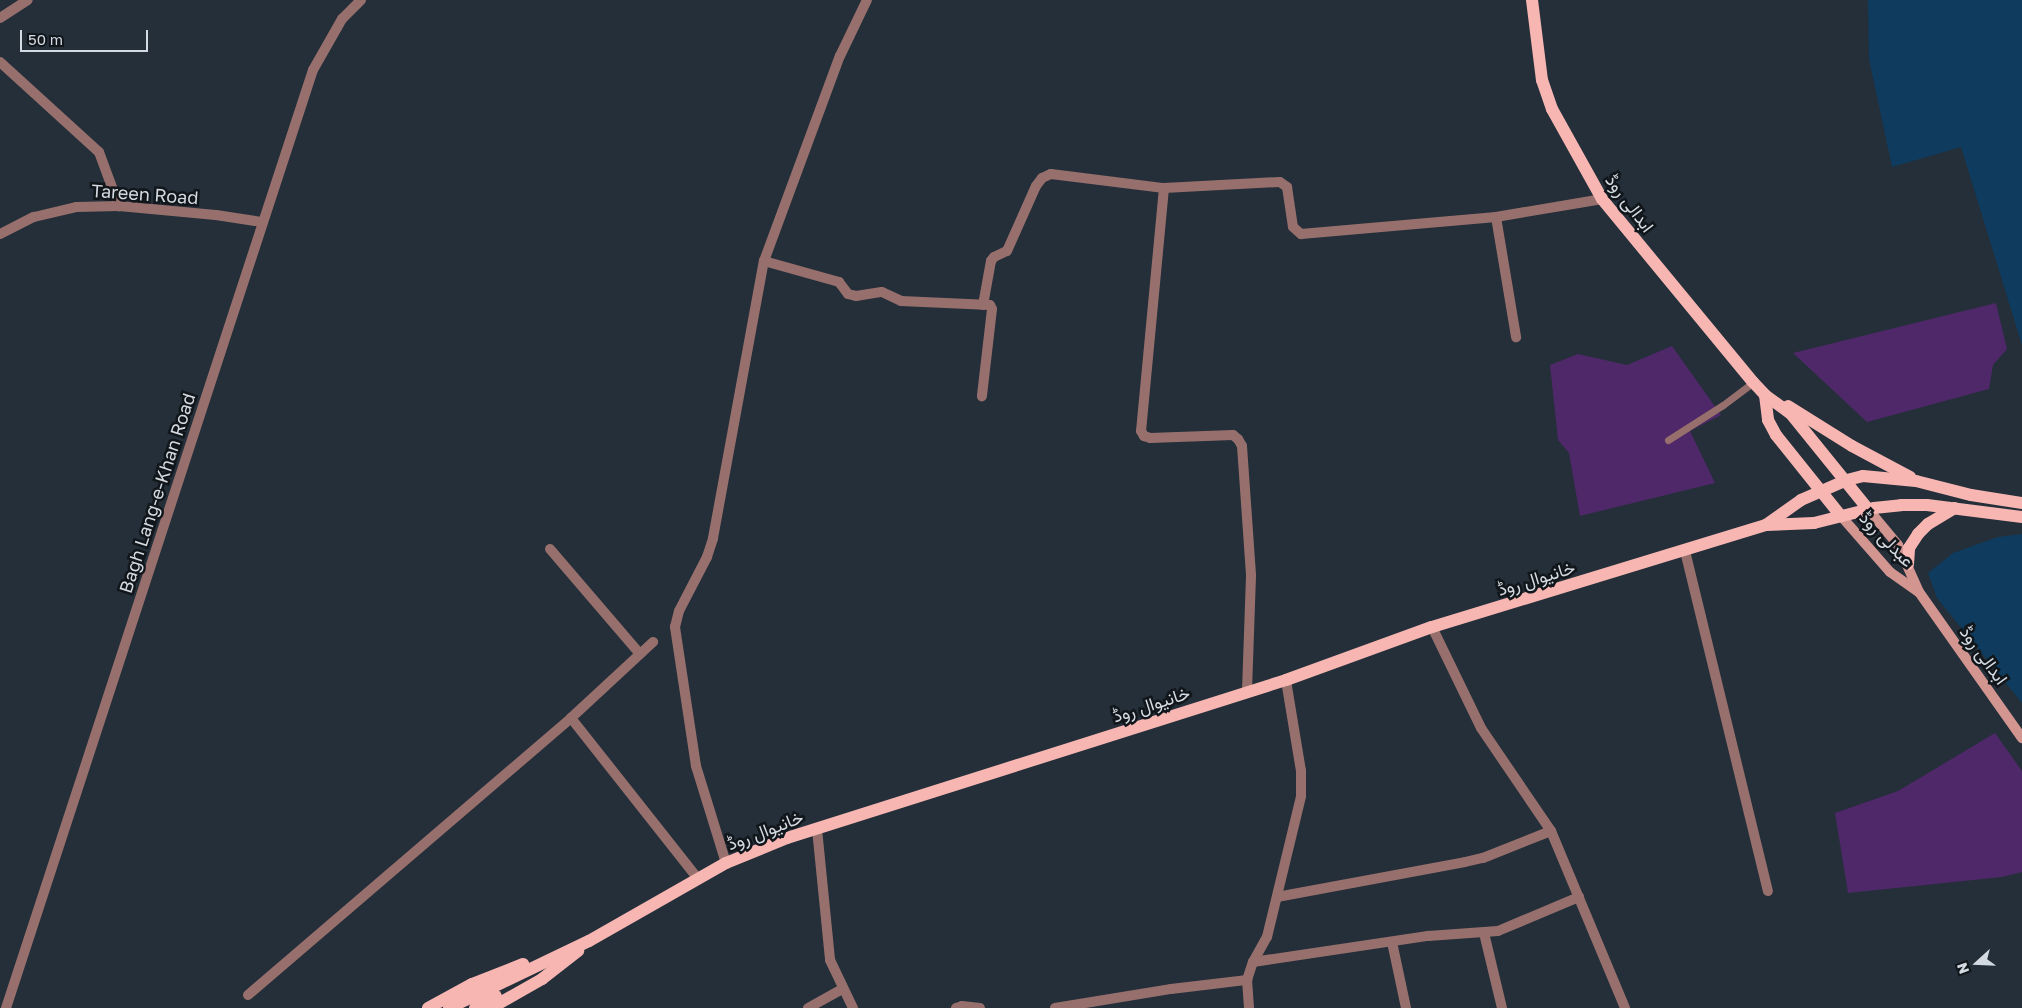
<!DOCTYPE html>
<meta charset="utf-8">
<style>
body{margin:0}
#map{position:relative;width:2022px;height:1008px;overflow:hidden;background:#242f39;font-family:"Golos Text",Vazirmatn,sans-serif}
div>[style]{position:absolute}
.green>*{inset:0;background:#0f3c5e}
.building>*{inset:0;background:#4e2868}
.service>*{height:7px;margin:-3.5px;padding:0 3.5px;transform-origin:3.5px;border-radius:3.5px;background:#97706d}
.minor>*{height:10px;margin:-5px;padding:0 5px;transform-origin:5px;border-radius:5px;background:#97706d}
.tertiary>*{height:10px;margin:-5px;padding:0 5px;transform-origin:5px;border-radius:5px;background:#97706d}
.secondary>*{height:10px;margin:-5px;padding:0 5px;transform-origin:5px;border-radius:5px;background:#d29590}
.primary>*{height:12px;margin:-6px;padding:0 6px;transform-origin:6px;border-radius:6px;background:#f7b6b2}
span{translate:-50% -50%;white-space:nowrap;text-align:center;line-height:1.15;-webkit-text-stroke:5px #11161b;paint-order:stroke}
.street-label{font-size:18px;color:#d3dae1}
.north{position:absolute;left:1952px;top:938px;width:50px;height:50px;-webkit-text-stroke:4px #11161b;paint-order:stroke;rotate:250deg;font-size:14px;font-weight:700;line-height:20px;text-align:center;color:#d3dae1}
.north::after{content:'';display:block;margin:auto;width:18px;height:22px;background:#d3dae1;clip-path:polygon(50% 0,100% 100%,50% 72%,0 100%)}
.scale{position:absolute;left:20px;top:30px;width:128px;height:22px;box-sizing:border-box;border:2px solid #d3dae1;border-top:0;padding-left:6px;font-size:15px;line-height:18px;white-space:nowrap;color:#d3dae1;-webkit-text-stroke:4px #11161b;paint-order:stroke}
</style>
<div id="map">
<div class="green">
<i style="clip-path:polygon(1868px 0,2022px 0,2022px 345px,1961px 147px,1892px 167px,1869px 59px)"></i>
<i style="clip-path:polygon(2022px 534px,2022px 703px,1937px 598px,1928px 573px,1953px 553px,1998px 537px)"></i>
</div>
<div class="building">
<i style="clip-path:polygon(1996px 303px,2007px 349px,1993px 365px,1989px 389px,1867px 422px,1793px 353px)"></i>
<i style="clip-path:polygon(1672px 346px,1721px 415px,1690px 431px,1715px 483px,1580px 516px,1569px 453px,1558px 440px,1550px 365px,1578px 354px,1627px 365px)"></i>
<i style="clip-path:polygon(1995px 733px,2022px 771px,2022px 872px,2002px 877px,1848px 893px,1835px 813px,1898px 791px)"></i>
</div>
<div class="service">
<i style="left:1668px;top:440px;width:65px;rotate:-32.5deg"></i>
<i style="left:1723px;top:405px;width:38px;rotate:-37deg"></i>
</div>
<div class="minor">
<i style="left:0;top:18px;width:33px;rotate:-33deg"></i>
<i style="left:0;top:62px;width:134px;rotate:42.3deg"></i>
<i style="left:99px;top:152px;width:58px;rotate:69.7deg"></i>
<i style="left:1164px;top:188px;width:244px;rotate:95.4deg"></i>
<i style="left:1141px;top:431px;width:6px;rotate:59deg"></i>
<i style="left:1144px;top:436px;width:6px;rotate:18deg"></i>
<i style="left:1150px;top:438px;width:83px;rotate:-2.1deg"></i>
<i style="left:1233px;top:435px;width:6px;rotate:39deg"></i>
<i style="left:1238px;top:439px;width:8px;rotate:60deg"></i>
<i style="left:1242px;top:446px;width:130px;rotate:86deg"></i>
<i style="left:1251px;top:576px;width:116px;rotate:92deg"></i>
<i style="left:1496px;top:217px;width:122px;rotate:80.5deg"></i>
<i style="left:764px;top:261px;width:78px;rotate:15.6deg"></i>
<i style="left:839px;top:282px;width:15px;rotate:53deg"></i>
<i style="left:848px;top:294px;width:8px;rotate:14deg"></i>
<i style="left:856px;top:296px;width:26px;rotate:-9deg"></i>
<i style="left:882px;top:292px;width:21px;rotate:25deg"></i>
<i style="left:901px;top:301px;width:89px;rotate:2.6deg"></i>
<i style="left:990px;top:305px;width:4px;rotate:63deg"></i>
<i style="left:992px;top:309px;width:88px;rotate:96.6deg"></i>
<i style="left:983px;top:305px;width:45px;rotate:-79.7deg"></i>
<i style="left:991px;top:261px;width:5px;rotate:-53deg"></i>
<i style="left:994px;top:257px;width:14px;rotate:-25deg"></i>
<i style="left:1007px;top:251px;width:71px;rotate:-66deg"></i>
<i style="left:1036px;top:186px;width:10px;rotate:-53deg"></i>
<i style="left:1042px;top:178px;width:10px;rotate:-24deg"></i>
<i style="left:1051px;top:174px;width:114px;rotate:7.1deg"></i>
<i style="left:1164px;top:188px;width:116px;rotate:-3deg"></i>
<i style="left:1280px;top:182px;width:9px;rotate:36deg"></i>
<i style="left:1287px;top:187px;width:40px;rotate:81.5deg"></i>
<i style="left:1293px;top:227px;width:11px;rotate:41deg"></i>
<i style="left:1301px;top:234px;width:196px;rotate:-5deg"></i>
<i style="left:1496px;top:217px;width:108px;rotate:-9.6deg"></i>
<i style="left:550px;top:549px;width:138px;rotate:49.4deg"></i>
<i style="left:1685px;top:551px;width:350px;rotate:76.3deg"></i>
<i style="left:1432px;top:627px;width:112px;rotate:64.1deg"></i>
<i style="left:1481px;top:728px;width:125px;rotate:55.8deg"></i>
<i style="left:1551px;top:831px;width:192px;rotate:67.3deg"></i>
<i style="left:571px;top:718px;width:205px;rotate:51.7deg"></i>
<i style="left:817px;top:829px;width:132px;rotate:84.3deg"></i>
<i style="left:830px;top:960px;width:53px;rotate:64.4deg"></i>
<i style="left:726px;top:863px;width:102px;rotate:-107.2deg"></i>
<i style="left:696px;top:766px;width:141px;rotate:-98.6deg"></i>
<i style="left:675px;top:627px;width:16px;rotate:-76deg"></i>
<i style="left:679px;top:611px;width:61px;rotate:-62.6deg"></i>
<i style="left:707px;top:557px;width:20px;rotate:-72deg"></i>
<i style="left:713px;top:538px;width:282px;rotate:-79.6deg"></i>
<i style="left:764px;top:261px;width:219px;rotate:-69.7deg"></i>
<i style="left:840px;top:56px;width:62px;rotate:-64.3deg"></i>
<i style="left:1277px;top:897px;width:191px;rotate:-10.5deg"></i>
<i style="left:1465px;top:862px;width:18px;rotate:-13deg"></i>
<i style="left:1483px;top:858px;width:73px;rotate:-21.7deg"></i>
<i style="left:1484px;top:933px;width:77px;rotate:76.5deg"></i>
<i style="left:1392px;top:942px;width:67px;rotate:78deg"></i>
<i style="left:1253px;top:962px;width:177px;rotate:-8.5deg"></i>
<i style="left:1428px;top:936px;width:70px;rotate:-4.1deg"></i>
<i style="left:1498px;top:931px;width:88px;rotate:-22.8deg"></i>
<i style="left:248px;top:995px;width:426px;rotate:-40.6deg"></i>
<i style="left:571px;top:718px;width:112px;rotate:-42.8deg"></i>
<i style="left:808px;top:1008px;width:39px;rotate:-29deg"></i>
<i style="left:956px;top:1008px;width:6px;rotate:-18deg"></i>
<i style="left:962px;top:1006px;width:18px;rotate:6deg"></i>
<i style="left:1055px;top:1008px;width:118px;rotate:-9.3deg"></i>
<i style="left:1171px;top:989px;width:77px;rotate:-6.8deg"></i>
<i style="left:1249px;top:1008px;width:28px;rotate:-94deg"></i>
<i style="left:1247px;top:980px;width:19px;rotate:-72deg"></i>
<i style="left:1253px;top:962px;width:29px;rotate:-61deg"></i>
<i style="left:1267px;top:937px;width:145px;rotate:-76.4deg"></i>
<i style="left:1301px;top:796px;width:25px;rotate:-90deg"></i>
<i style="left:1301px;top:771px;width:92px;rotate:-99.4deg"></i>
</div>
<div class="tertiary">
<i style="left:0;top:234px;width:38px;rotate:-27deg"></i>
<i style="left:34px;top:217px;width:43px;rotate:-13.4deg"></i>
<i style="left:76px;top:207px;width:43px;rotate:-1.3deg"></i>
<i style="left:119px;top:206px;width:97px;rotate:5.3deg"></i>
<i style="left:216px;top:215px;width:47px;rotate:8.7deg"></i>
<i style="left:6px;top:1008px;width:987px;rotate:-71.88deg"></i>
<i style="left:313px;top:70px;width:59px;rotate:-60.4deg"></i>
<i style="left:342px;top:19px;width:27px;rotate:-45deg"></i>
</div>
<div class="secondary">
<i style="left:1868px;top:509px;width:47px;rotate:50.2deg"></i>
<i style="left:1898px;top:545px;width:51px;rotate:65.9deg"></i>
<i style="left:1919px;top:592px;width:179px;rotate:54.8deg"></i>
<i style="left:1841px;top:516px;width:74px;rotate:48.8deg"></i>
<i style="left:1890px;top:572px;width:35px;rotate:35deg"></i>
</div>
<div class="primary">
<i style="left:1532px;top:0;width:81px;rotate:82.9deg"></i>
<i style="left:1542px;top:80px;width:31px;rotate:71deg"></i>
<i style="left:1552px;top:109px;width:103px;rotate:60.9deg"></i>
<i style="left:1602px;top:199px;width:237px;rotate:50.5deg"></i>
<i style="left:1753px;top:382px;width:18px;rotate:47deg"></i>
<i style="left:1765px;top:395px;width:32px;rotate:36deg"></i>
<i style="left:1791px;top:414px;width:122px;rotate:51deg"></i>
<i style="left:1765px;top:395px;width:25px;rotate:83deg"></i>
<i style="left:1768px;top:420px;width:17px;rotate:62deg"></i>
<i style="left:1776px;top:435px;width:104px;rotate:51.3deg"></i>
<i style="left:1788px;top:406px;width:75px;rotate:32deg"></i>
<i style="left:1852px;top:446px;width:66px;rotate:28.1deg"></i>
<i style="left:1766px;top:525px;width:48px;rotate:-2.4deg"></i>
<i style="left:1814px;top:523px;width:62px;rotate:-14deg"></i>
<i style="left:1874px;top:508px;width:27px;rotate:-6deg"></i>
<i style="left:1901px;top:505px;width:26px"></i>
<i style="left:1927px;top:505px;width:96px;rotate:7.2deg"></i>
<i style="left:1908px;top:564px;width:16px;rotate:-86deg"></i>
<i style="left:1909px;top:548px;width:17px;rotate:-57deg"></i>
<i style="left:1918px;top:534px;width:14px;rotate:-45deg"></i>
<i style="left:1928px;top:524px;width:31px;rotate:-31deg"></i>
<i style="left:428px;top:1008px;width:50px;rotate:-28.6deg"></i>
<i style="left:472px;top:984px;width:55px;rotate:-21.4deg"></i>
<i style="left:449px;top:1008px;width:155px;rotate:-25.6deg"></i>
<i style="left:589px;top:941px;width:158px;rotate:-29.7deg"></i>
<i style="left:726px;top:863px;width:66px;rotate:-22.3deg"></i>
<i style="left:787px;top:838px;width:523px;rotate:-17.57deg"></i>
<i style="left:1286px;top:680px;width:155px;rotate:-20deg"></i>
<i style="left:1432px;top:627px;width:349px;rotate:-17deg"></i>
<i style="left:1766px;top:525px;width:43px;rotate:-35.5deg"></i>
<i style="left:1801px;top:500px;width:50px;rotate:-23.5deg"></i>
<i style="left:1847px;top:480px;width:16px;rotate:-14deg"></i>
<i style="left:1863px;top:476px;width:53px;rotate:5.4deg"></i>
<i style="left:1916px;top:481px;width:57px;rotate:14.3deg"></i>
<i style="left:1971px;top:495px;width:52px;rotate:8.9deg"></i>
<i style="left:475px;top:1008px;width:24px;rotate:-30deg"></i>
<i style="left:491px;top:1008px;width:59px;rotate:-29.6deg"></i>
<i style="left:542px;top:979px;width:46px;rotate:-37.9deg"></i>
</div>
<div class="street-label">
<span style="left:145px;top:194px;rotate:4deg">Tareen Road</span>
<span style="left:1630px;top:203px;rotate:53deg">ابدالی روڈ</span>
<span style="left:157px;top:493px;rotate:-72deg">Bagh Lang-e-Khan Road</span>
<span style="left:1887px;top:539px;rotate:46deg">عبدلی روڈ</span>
<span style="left:1536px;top:578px;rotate:-17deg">خانیوال روڈ</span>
<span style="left:1984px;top:655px;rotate:54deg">ابدالی روڈ</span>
<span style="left:1151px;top:704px;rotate:-18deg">خانیوال روڈ</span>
<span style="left:765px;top:830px;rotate:-21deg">خانیوال روڈ</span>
</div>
<div class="north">N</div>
<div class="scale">50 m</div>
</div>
